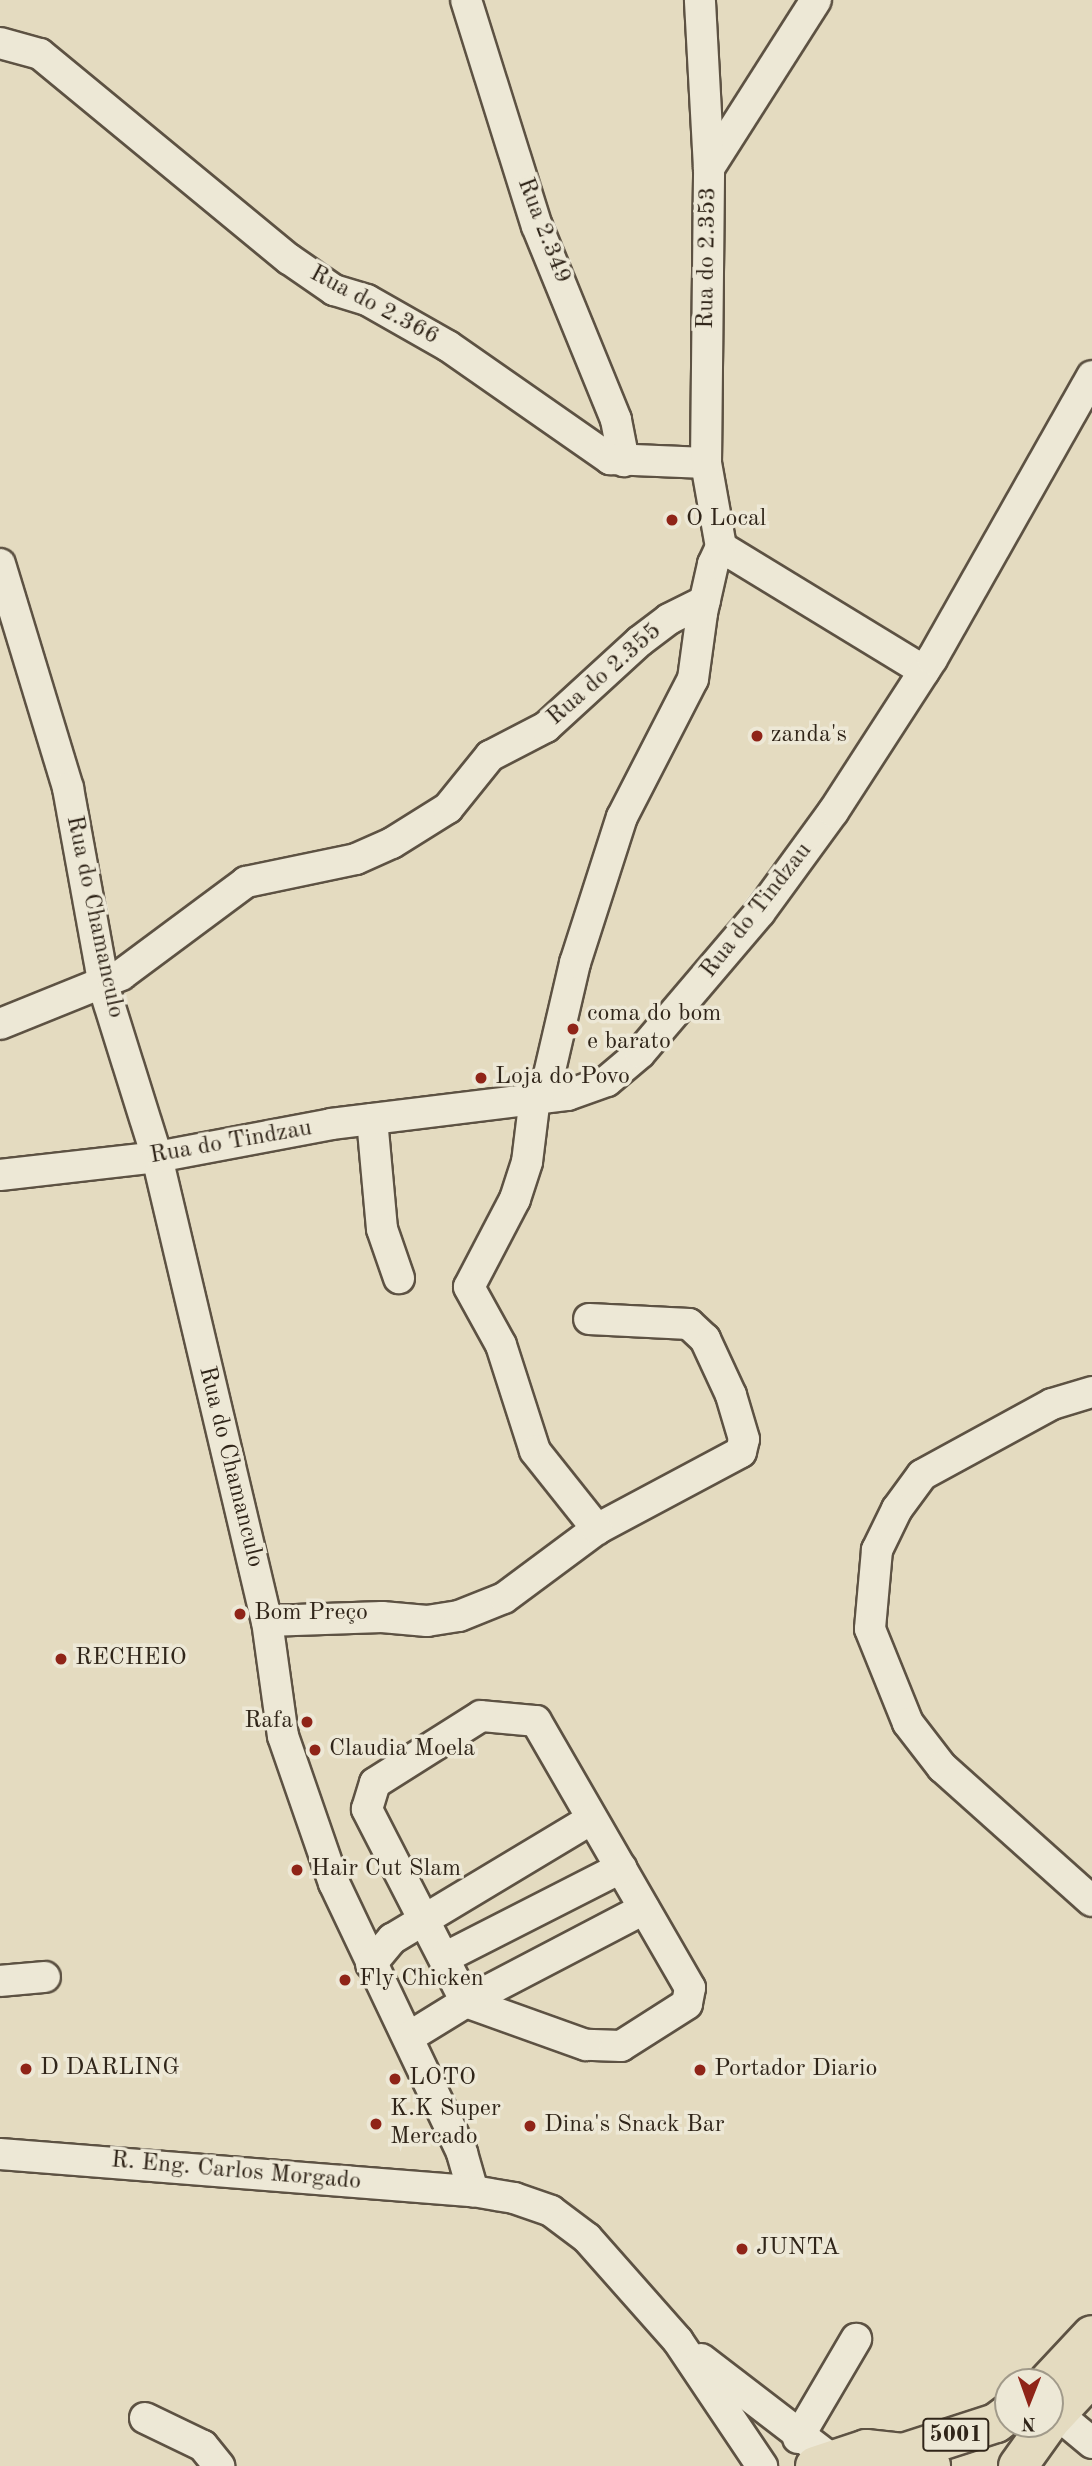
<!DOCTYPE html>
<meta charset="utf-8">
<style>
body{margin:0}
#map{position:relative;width:1092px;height:2466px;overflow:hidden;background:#e4dbc0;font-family:"Old Standard TT",serif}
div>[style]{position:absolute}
.roads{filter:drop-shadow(2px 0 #5d5243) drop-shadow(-2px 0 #5d5243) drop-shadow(0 2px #5d5243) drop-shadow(0 -2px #5d5243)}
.minor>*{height:30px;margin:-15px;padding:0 15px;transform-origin:15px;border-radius:15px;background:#ede8d6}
.highway>*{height:38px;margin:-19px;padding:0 19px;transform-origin:19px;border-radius:19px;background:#e4dbc0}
.dots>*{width:19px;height:19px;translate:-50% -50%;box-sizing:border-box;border:4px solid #ede8d6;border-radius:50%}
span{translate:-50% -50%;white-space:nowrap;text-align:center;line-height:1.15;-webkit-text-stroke:7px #ede8d6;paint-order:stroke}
.shield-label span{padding:2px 5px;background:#ede8d6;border:2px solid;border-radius:5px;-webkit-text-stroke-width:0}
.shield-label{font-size:23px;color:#302519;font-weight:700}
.street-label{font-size:24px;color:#302519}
.poi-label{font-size:24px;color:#302519}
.left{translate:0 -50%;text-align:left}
.right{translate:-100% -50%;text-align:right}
.north{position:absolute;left:994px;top:2368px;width:70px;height:70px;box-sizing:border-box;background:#ede8d6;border:2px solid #a19a8a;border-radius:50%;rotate:181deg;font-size:19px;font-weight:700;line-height:28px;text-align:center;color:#302519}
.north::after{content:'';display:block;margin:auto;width:24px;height:32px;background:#8f2418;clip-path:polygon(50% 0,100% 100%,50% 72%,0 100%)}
</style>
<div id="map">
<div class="roads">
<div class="minor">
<i style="left:466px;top:0;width:237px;rotate:72.6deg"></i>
<i style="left:537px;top:226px;width:209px;rotate:67.8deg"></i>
<i style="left:616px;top:420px;width:42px;rotate:79deg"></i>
<i style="left:0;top:43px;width:41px;rotate:15.4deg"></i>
<i style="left:40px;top:54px;width:323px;rotate:39.5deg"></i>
<i style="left:289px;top:259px;width:55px;rotate:34.6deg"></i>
<i style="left:334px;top:290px;width:34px;rotate:17deg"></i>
<i style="left:367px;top:300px;width:93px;rotate:29.6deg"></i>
<i style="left:448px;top:346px;width:198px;rotate:34.9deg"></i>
<i style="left:610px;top:459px;width:96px;rotate:2.4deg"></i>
<i style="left:709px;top:168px;width:199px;rotate:-57.5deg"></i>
<i style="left:721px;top:547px;width:238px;rotate:31.4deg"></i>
<i style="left:0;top:564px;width:234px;rotate:73.1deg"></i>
<i style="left:68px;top:788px;width:206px;rotate:79.7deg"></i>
<i style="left:105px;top:991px;width:174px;rotate:72.6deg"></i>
<i style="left:157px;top:1157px;width:477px;rotate:76.7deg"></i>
<i style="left:267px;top:1621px;width:115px;rotate:-2deg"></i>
<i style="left:382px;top:1617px;width:45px;rotate:5.1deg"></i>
<i style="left:427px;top:1621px;width:32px;rotate:-9deg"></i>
<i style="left:459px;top:1616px;width:48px;rotate:-21.8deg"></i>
<i style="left:504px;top:1598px;width:116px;rotate:-36.6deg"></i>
<i style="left:597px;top:1529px;width:163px;rotate:-28.1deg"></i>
<i style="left:741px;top:1452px;width:13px;rotate:-77deg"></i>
<i style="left:744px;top:1439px;width:46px;rotate:-106.5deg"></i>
<i style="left:731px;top:1395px;width:62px;rotate:-114.9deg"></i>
<i style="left:705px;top:1339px;width:22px;rotate:-137deg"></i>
<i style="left:689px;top:1324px;width:100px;rotate:-177.1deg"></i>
<i style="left:0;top:1024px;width:131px;rotate:-22deg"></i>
<i style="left:121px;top:975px;width:156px;rotate:-36.6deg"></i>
<i style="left:246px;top:882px;width:112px;rotate:-11.8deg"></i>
<i style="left:356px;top:859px;width:39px;rotate:-24deg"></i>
<i style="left:392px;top:843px;width:66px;rotate:-32deg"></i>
<i style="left:448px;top:808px;width:67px;rotate:-51.1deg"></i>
<i style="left:490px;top:756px;width:63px;rotate:-27.4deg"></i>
<i style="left:546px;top:727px;width:127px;rotate:-42.5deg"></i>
<i style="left:640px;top:641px;width:36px;rotate:-37deg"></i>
<i style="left:669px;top:619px;width:40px;rotate:-26.6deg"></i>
<i style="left:544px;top:1096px;width:137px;rotate:-76.9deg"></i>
<i style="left:575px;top:963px;width:153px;rotate:-72.2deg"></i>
<i style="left:622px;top:817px;width:155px;rotate:-62.8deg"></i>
<i style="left:693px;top:679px;width:67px;rotate:-82.2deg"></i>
<i style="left:702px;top:613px;width:50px;rotate:-77.3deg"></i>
<i style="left:713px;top:564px;width:19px;rotate:-65deg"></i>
<i style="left:721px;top:547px;width:85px;rotate:-100.1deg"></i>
<i style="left:706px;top:463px;width:295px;rotate:-89.4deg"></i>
<i style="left:709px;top:168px;width:168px;rotate:-93.1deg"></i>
<i style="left:535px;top:1097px;width:65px;rotate:97deg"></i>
<i style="left:527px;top:1162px;width:39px;rotate:108deg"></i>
<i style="left:515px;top:1199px;width:99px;rotate:117.6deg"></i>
<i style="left:469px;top:1287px;width:66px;rotate:61.1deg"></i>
<i style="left:501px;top:1345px;width:111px;rotate:72.2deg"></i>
<i style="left:535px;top:1451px;width:100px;rotate:51.5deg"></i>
<i style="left:372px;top:1119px;width:110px;rotate:84.8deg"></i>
<i style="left:382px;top:1229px;width:52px;rotate:70.9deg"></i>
<i style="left:0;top:1175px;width:158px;rotate:-6.5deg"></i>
<i style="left:157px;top:1157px;width:177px;rotate:-10.7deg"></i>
<i style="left:331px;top:1124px;width:239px;rotate:-7deg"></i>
<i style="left:568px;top:1095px;width:41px;rotate:-19.7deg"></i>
<i style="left:607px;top:1081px;width:43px;rotate:-40.3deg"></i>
<i style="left:640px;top:1053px;width:185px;rotate:-49.6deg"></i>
<i style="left:760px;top:912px;width:124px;rotate:-53.9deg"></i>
<i style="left:833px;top:812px;width:182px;rotate:-57.1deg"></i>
<i style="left:932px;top:659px;width:325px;rotate:-60.5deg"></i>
<i style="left:1092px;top:1392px;width:42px;rotate:163.3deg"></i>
<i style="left:1052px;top:1404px;width:148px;rotate:151.4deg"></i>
<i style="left:922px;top:1475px;width:42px;rotate:126.3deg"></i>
<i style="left:897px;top:1509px;width:46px;rotate:116deg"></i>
<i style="left:877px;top:1550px;width:79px;rotate:95.1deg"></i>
<i style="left:870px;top:1629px;width:101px;rotate:68deg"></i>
<i style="left:908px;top:1723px;width:56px;rotate:52.3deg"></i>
<i style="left:942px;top:1767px;width:201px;rotate:41.8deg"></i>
<i style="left:267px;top:1621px;width:116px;rotate:82.1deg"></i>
<i style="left:283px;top:1736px;width:156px;rotate:70.9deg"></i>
<i style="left:334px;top:1883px;width:299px;rotate:64.6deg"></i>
<i style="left:462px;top:2153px;width:40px;rotate:74deg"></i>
<i style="left:481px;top:1716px;width:55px;rotate:5.2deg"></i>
<i style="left:536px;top:1721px;width:308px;rotate:60deg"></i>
<i style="left:690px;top:1988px;width:16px;rotate:101deg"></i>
<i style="left:687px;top:2004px;width:78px;rotate:147.5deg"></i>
<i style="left:621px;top:2046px;width:35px;rotate:-178deg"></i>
<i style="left:586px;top:2045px;width:127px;rotate:-160.3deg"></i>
<i style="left:466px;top:2002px;width:217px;rotate:-117.2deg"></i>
<i style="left:367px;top:1809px;width:27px;rotate:-73deg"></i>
<i style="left:375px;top:1783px;width:125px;rotate:-32.3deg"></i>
<i style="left:444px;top:1958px;width:199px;rotate:-27deg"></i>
<i style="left:371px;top:1964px;width:33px;rotate:-50deg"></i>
<i style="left:392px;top:1939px;width:233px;rotate:-31deg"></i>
<i style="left:0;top:1981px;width:45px;rotate:-5.1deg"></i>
<i style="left:409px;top:2037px;width:67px;rotate:-31.6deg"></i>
<i style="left:466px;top:2002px;width:201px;rotate:-27.6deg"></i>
<i style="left:0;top:2154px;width:474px;rotate:4.5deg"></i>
<i style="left:473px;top:2191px;width:42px;rotate:9.7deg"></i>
<i style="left:514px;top:2198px;width:39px;rotate:19deg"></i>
<i style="left:551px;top:2211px;width:45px;rotate:36.9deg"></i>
<i style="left:587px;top:2238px;width:137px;rotate:48.5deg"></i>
<i style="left:678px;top:2341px;width:151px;rotate:56.1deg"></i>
<i style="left:701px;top:2359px;width:163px;rotate:37.5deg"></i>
<i style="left:1056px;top:2413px;width:47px;rotate:39.8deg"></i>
<i style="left:145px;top:2418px;width:64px;rotate:25.8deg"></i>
<i style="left:203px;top:2446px;width:26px;rotate:51deg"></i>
<i style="left:798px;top:2438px;width:115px;rotate:-59.6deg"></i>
</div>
<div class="highway">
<i style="left:1048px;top:2382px;width:64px;rotate:-46.9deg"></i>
<i style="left:1050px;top:2421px;width:62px;rotate:-47deg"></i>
<i style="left:903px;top:2453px;width:98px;rotate:-17.9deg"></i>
<i style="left:996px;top:2423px;width:15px;rotate:-37deg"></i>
<i style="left:815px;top:2466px;width:54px;rotate:-18.4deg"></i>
<i style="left:866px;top:2449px;width:37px;rotate:6deg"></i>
<i style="left:903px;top:2453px;width:31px;rotate:25deg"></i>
<i style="left:1018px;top:2466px;width:52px;rotate:-54.5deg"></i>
</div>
</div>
<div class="dots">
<i style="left:672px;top:520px;background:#8f2418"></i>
<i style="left:757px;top:736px;background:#8f2418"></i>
<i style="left:573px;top:1029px;background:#8f2418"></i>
<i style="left:481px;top:1078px;background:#8f2418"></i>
<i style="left:240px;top:1614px;background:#8f2418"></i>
<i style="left:61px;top:1659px;background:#8f2418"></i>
<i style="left:307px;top:1722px;background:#8f2418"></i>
<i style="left:315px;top:1750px;background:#8f2418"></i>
<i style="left:297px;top:1870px;background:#8f2418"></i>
<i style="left:345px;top:1980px;background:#8f2418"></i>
<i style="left:26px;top:2069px;background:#8f2418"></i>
<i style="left:700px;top:2070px;background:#8f2418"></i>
<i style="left:395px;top:2079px;background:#8f2418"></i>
<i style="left:376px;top:2124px;background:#8f2418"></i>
<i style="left:530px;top:2126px;background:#8f2418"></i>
<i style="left:742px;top:2249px;background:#8f2418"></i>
</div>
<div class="shield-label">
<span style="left:956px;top:2435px">5001</span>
</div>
<div class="street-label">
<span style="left:543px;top:231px;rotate:69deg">Rua 2.349</span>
<span style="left:708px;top:258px;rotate:-89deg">Rua do 2.353</span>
<span style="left:374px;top:306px;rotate:28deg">Rua do 2.366</span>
<span style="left:605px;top:675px;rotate:-41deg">Rua do 2.355</span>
<span style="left:757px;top:911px;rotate:-52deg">Rua do Tindzau</span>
<span style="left:94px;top:917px;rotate:78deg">Rua do Chamanculo</span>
<span style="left:231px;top:1143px;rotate:-10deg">Rua do Tindzau</span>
<span style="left:230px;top:1467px;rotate:76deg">Rua do Chamanculo</span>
<span style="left:236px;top:2172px;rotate:5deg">R. Eng. Carlos Morgado</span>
</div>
<div class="poi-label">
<span class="left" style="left:686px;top:520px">O Local</span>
<span class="left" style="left:771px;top:736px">zanda's</span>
<span class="left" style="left:587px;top:1029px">coma do bom<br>e barato</span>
<span class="left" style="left:495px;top:1078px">Loja do Povo</span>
<span class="left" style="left:254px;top:1614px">Bom Preço</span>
<span class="left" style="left:75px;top:1659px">RECHEIO</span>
<span class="right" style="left:293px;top:1722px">Rafa</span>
<span class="left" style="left:329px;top:1750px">Claudia Moela</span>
<span class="left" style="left:311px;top:1870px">Hair Cut Slam</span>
<span class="left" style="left:359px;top:1980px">Fly Chicken</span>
<span class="left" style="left:40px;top:2069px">D DARLING</span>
<span class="left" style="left:714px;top:2070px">Portador Diario</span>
<span class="left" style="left:409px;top:2079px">LOTO</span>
<span class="left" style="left:390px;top:2124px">K.K Super<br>Mercado</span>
<span class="left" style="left:544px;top:2126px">Dina's Snack Bar</span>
<span class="left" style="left:756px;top:2249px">JUNTA</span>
</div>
<div class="north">N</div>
</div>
